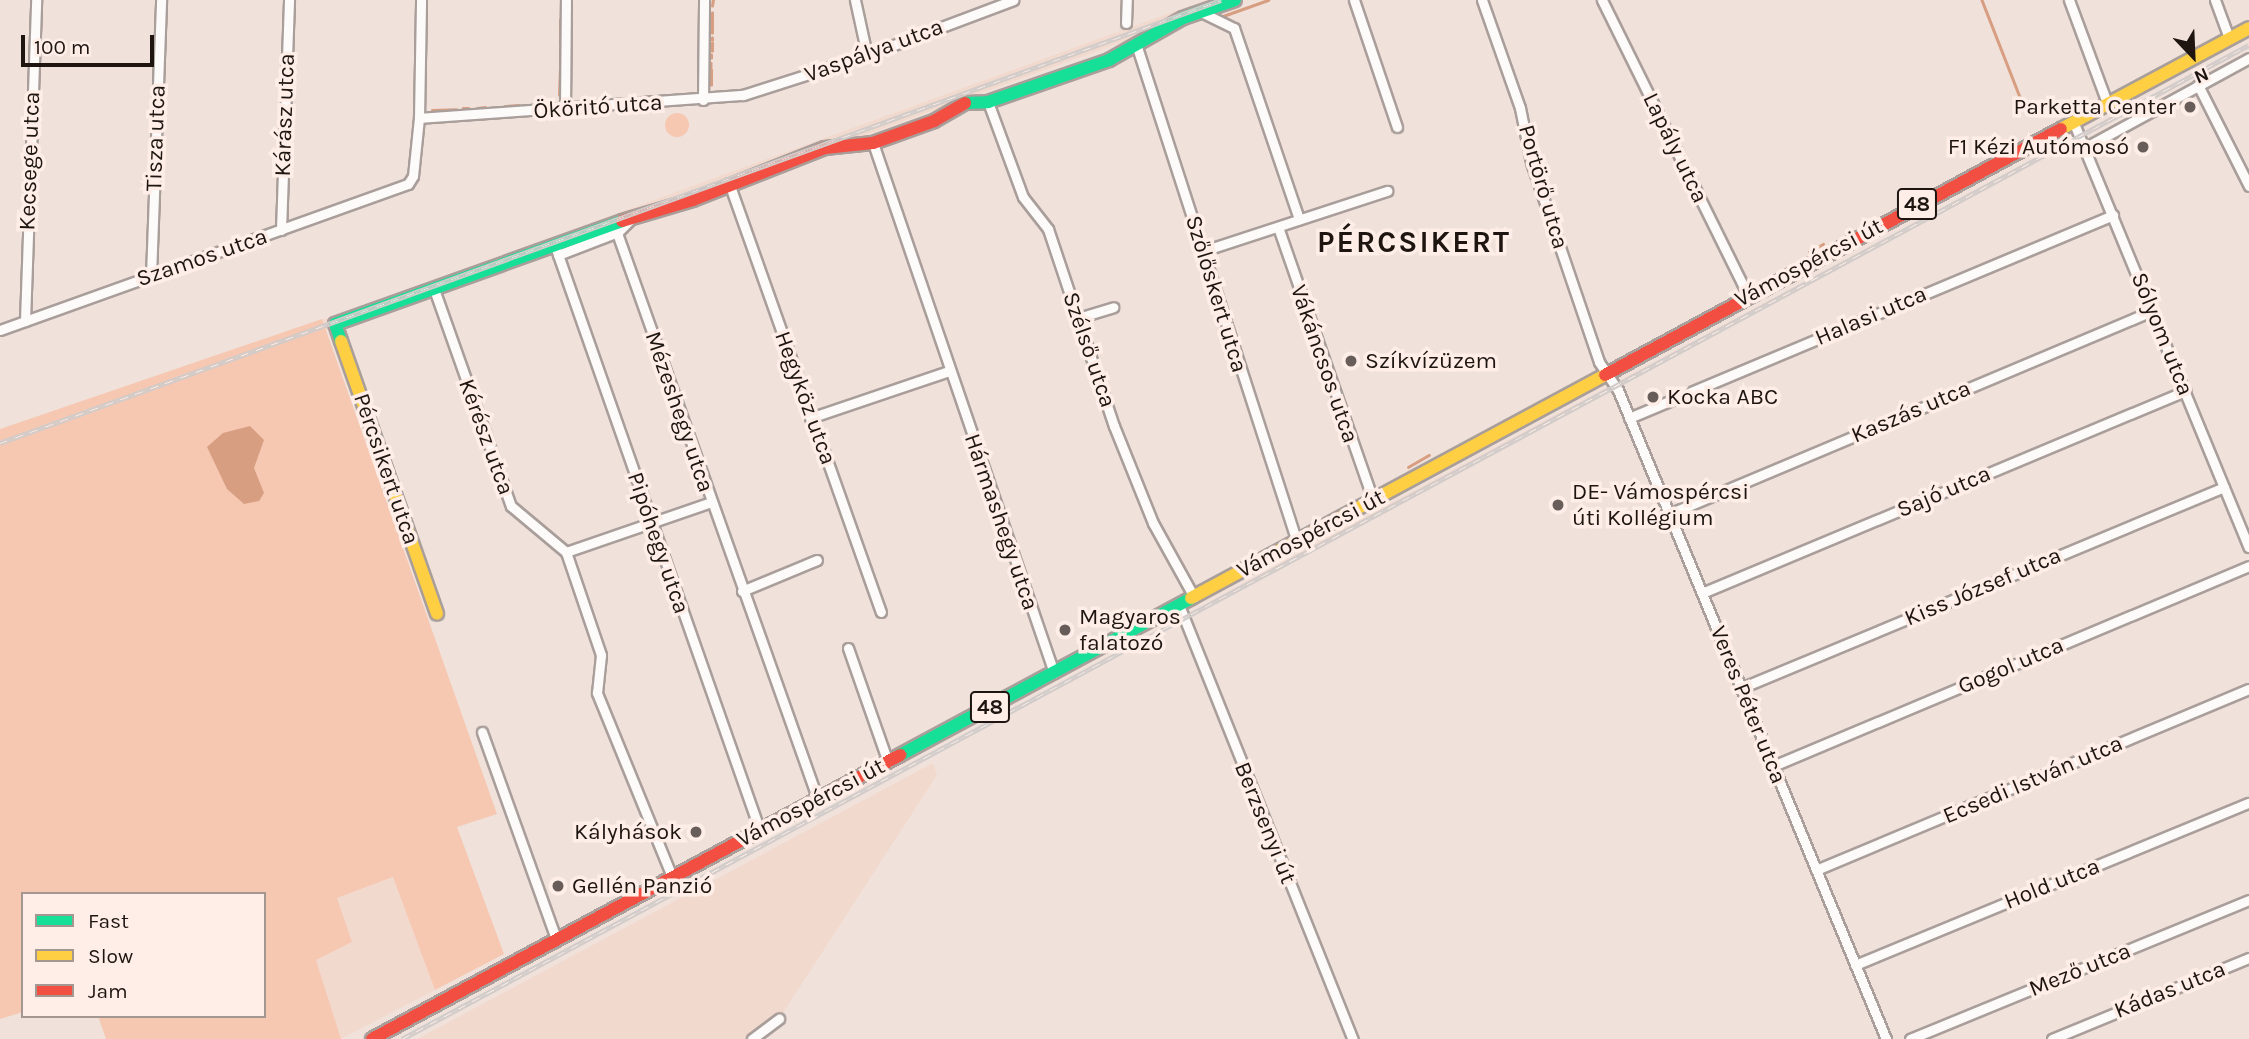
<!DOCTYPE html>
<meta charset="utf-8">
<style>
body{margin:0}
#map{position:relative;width:2249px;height:1039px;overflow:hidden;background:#f0e2db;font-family:Karla,sans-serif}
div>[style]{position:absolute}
.built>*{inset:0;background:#f2d9ce}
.green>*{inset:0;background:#f6c7b1}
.round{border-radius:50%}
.water>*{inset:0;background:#d89e82}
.stream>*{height:2.5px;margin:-1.25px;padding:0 1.25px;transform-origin:1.25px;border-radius:1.25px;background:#d89e82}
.roads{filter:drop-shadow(2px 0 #a99e9a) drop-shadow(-2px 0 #a99e9a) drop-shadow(0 2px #a99e9a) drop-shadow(0 -2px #a99e9a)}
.street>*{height:9px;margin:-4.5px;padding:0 4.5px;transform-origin:4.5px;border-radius:4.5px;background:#fdfbfa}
.fast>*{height:12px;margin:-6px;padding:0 6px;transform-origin:6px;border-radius:6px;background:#16e098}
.slow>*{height:12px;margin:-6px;padding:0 6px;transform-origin:6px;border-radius:6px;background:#ffcf43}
.jam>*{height:12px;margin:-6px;padding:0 6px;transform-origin:6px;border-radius:6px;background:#f24e42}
.rail>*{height:5px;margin-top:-2.5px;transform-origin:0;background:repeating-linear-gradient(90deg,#feeee7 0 8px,#d1ccca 0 16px);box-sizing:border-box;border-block:2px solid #d1ccca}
.dots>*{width:19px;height:19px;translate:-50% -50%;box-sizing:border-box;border:4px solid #feeee7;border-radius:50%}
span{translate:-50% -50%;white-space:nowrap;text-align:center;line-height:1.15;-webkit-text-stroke:7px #feeee7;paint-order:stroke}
.shield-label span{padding:2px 5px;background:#feeee7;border:2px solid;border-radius:5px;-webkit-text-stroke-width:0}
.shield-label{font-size:21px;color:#1e1511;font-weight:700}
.street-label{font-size:23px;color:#1e1511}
.poi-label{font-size:23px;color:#1e1511}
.right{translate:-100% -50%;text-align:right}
.left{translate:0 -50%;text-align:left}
.district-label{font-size:30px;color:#1e1511;font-weight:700;letter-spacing:2px}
.legend{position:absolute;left:21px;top:892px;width:245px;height:126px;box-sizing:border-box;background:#feeee7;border:2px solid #a49791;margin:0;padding:9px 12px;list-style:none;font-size:21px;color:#1e1511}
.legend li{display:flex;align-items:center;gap:14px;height:35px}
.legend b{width:35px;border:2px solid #a49791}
.north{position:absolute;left:2158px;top:21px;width:70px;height:70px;-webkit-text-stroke:5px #feeee7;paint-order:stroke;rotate:157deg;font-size:19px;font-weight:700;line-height:28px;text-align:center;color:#1e1511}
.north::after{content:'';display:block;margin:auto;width:24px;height:32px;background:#1e1511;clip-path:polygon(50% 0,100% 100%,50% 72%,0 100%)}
.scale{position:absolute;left:21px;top:35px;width:133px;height:32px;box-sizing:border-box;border:4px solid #1e1511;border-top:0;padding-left:9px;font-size:21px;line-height:24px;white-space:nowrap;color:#1e1511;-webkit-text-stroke:5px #feeee7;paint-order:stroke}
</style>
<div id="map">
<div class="built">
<i style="clip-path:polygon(1206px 0,1238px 0,325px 331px,322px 320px)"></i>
<i style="clip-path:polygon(2249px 43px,2249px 48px,1191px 617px,1189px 613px,1322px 540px)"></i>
<i style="clip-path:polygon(933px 763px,937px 775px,783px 1013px,751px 1039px,417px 1039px)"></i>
<i style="clip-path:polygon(394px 877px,435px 990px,341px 1039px,316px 960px,352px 942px,337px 898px)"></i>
</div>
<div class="green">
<i class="round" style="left:665px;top:113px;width:24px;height:24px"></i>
<i style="clip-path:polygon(322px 319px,497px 814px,457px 827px,504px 954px,435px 990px,393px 877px,337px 898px,352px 942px,316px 960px,341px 1039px,106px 1039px,98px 1016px,264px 1016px,264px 894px,23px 894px,23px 1012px,0 1019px,0 429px)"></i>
</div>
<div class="water">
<i style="clip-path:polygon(250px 426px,264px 440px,254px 468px,264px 493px,259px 501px,244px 504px,227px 489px,207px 447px,223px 433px)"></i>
</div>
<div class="stream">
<i style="left:1982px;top:0;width:110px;rotate:68.6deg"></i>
<i style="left:2022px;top:102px;width:33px;rotate:23deg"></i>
<i style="left:2052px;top:115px;width:38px;rotate:-25deg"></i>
<i style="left:712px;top:6px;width:6px;rotate:-81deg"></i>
<i style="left:561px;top:12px;width:12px;rotate:-90deg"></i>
<i style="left:1223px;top:16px;width:48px;rotate:-19.6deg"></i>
<i style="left:712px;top:33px;width:20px;rotate:-90deg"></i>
<i style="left:712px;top:40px;width:2px;rotate:-90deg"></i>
<i style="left:560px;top:44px;width:24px;rotate:-90deg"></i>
<i style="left:712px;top:51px;width:8px;rotate:-90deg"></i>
<i style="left:711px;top:58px;width:3px;rotate:-90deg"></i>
<i style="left:560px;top:62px;width:12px;rotate:-90deg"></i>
<i style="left:711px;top:63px;width:4px;rotate:90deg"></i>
<i style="left:711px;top:85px;width:15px;rotate:-90deg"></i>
<i style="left:559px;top:95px;width:24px;rotate:-88deg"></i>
<i style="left:626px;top:99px;width:10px;rotate:-6deg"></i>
<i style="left:606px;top:100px;width:16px;rotate:-4deg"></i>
<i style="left:575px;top:102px;width:22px;rotate:-3deg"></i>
<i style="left:529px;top:105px;width:27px;rotate:-4deg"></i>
<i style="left:505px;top:106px;width:13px;rotate:-4deg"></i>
<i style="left:463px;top:108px;width:6px"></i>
<i style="left:477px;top:108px;width:8px;rotate:-7deg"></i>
<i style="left:432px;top:110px;width:24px;rotate:-2deg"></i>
<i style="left:1809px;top:252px;width:16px;rotate:-30deg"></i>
<i style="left:1408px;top:467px;width:24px;rotate:-30deg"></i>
</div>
<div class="roads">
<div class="street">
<i style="left:855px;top:0;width:56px;rotate:77.7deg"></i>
<i style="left:1354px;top:0;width:134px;rotate:71.3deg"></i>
<i style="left:1482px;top:0;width:114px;rotate:70.6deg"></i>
<i style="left:1520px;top:108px;width:55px;rotate:78.5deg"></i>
<i style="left:1531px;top:162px;width:211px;rotate:71.2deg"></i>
<i style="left:1599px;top:362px;width:34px;rotate:56deg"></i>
<i style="left:1618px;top:390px;width:702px;rotate:67.56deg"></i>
<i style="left:1602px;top:0;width:330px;rotate:63.7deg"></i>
<i style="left:2069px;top:0;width:110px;rotate:69.7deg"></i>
<i style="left:2215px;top:0;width:40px;rotate:69.8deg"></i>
<i style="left:1201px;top:12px;width:37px;rotate:26deg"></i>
<i style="left:1234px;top:28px;width:202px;rotate:71.2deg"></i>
<i style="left:1126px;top:23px;width:23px;rotate:-88deg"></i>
<i style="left:1137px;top:47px;width:520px;rotate:72.09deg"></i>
<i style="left:2198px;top:85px;width:113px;rotate:63.2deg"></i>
<i style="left:703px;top:100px;width:100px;rotate:-89.4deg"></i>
<i style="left:988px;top:102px;width:101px;rotate:69.8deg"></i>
<i style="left:1023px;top:197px;width:41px;rotate:52deg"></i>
<i style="left:1048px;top:229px;width:208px;rotate:71.5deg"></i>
<i style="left:1114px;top:426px;width:105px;rotate:68.1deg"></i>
<i style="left:1153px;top:523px;width:85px;rotate:61deg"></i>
<i style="left:565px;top:109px;width:109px;rotate:-89.5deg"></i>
<i style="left:419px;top:118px;width:325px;rotate:-4.1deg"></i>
<i style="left:743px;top:95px;width:122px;rotate:-17.7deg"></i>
<i style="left:859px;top:58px;width:165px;rotate:-20.6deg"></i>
<i style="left:2073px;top:121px;width:461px;rotate:67.6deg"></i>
<i style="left:873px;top:143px;width:560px;rotate:71.14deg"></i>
<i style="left:2086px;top:147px;width:186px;rotate:-28.6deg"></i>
<i style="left:729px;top:183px;width:455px;rotate:70.5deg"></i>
<i style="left:1278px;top:227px;width:289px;rotate:70.8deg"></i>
<i style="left:281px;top:230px;width:230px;rotate:-88deg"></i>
<i style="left:617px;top:233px;width:602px;rotate:70.48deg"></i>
<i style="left:555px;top:246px;width:620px;rotate:70.69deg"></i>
<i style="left:1203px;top:251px;width:194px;rotate:-18.1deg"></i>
<i style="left:558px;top:255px;width:64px;rotate:-21deg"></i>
<i style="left:618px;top:232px;width:21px;rotate:-45deg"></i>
<i style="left:151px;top:276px;width:276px;rotate:-87.9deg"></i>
<i style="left:434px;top:289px;width:230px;rotate:70.5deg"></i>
<i style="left:511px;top:506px;width:72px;rotate:39.9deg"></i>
<i style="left:566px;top:552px;width:109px;rotate:71.2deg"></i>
<i style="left:601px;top:655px;width:38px;rotate:96deg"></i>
<i style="left:597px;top:693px;width:199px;rotate:67.8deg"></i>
<i style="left:1078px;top:318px;width:37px;rotate:-17deg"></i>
<i style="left:25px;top:321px;width:321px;rotate:-88deg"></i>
<i style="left:0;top:330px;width:433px;rotate:-19.7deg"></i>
<i style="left:408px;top:184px;width:9px;rotate:-58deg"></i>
<i style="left:413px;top:176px;width:58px;rotate:-84.1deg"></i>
<i style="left:419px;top:118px;width:118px;rotate:-89deg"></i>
<i style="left:810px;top:418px;width:147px;rotate:-18.7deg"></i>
<i style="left:1629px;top:418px;width:525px;rotate:-22.75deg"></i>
<i style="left:1669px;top:514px;width:524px;rotate:-22.8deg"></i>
<i style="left:566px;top:552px;width:153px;rotate:-19deg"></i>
<i style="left:742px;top:591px;width:81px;rotate:-22.5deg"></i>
<i style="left:1702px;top:593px;width:524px;rotate:-22.7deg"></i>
<i style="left:1179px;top:605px;width:468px;rotate:68.2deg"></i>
<i style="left:848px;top:648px;width:121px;rotate:70.7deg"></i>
<i style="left:1741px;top:688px;width:523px;rotate:-22.59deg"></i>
<i style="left:482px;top:732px;width:220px;rotate:70.3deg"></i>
<i style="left:1773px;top:766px;width:516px;rotate:-22.79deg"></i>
<i style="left:1816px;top:870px;width:469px;rotate:-22.7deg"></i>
<i style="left:1855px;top:965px;width:426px;rotate:-22.4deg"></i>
<i style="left:752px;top:1039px;width:34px;rotate:-37deg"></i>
<i style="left:1910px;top:1039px;width:366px;rotate:-22.3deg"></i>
<i style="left:2052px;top:1039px;width:213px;rotate:-22.4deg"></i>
</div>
<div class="fast">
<i style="left:965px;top:103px;width:23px;rotate:-2deg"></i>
<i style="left:988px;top:102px;width:128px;rotate:-19.1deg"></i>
<i style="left:1109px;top:60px;width:85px;rotate:-29.6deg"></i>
<i style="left:1183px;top:18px;width:55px;rotate:-19.1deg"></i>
<i style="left:341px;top:341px;width:18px;rotate:-109deg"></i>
<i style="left:335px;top:324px;width:305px;rotate:-19.7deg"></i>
<i style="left:900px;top:755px;width:331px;rotate:-28.3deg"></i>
</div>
<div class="slow">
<i style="left:2061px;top:129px;width:213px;rotate:-28.2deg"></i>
<i style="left:341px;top:341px;width:289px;rotate:70.6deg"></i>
<i style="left:1191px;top:598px;width:470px;rotate:-28.3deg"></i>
</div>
<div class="jam">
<i style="left:622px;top:221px;width:74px;rotate:-16.5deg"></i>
<i style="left:693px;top:200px;width:142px;rotate:-21.5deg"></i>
<i style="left:825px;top:148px;width:48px;rotate:-5.9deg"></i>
<i style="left:873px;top:143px;width:65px;rotate:-19.8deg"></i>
<i style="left:934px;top:121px;width:36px;rotate:-30deg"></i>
<i style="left:1605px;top:375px;width:518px;rotate:-28.35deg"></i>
<i style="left:372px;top:1039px;width:600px;rotate:-28.27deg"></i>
</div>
</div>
<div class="rail">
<i style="left:0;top:443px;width:1299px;rotate:-19.94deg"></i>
<i style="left:402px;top:1039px;width:2097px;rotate:-28.29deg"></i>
</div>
<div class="dots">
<i style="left:2190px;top:107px;background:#685d58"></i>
<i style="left:2143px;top:147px;background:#685d58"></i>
<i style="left:1351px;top:361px;background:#685d58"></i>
<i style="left:1653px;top:397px;background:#685d58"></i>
<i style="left:1558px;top:505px;background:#685d58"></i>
<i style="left:1065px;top:630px;background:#685d58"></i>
<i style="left:696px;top:832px;background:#685d58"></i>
<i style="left:558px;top:886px;background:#685d58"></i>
</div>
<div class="shield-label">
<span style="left:1917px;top:204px">48</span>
<span style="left:990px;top:707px">48</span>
</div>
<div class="street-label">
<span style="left:874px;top:51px;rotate:-20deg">Vaspálya utca</span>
<span style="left:598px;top:107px;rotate:-4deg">Ököritó utca</span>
<span style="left:285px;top:115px;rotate:-88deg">Kárász utca</span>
<span style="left:156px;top:138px;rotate:-88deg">Tisza utca</span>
<span style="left:1675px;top:148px;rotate:64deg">Lapály utca</span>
<span style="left:30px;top:161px;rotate:-88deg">Kecsege utca</span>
<span style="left:1543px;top:187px;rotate:74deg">Portörő utca</span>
<span style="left:202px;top:258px;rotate:-19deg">Szamos utca</span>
<span style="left:1809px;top:263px;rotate:-28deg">Vámospércsi út</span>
<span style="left:1216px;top:294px;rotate:73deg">Szőlőskert utca</span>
<span style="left:1871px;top:316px;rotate:-23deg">Halasi utca</span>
<span style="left:2162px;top:334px;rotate:68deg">Sólyom utca</span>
<span style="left:1089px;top:350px;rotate:71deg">Szélső utca</span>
<span style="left:1324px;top:364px;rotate:71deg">Vákáncsos utca</span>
<span style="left:805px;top:398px;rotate:70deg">Hegyköz utca</span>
<span style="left:679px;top:412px;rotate:71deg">Mézeshegy utca</span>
<span style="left:1911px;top:412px;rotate:-23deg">Kaszás utca</span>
<span style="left:486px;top:437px;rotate:70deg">Kérész utca</span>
<span style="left:386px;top:469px;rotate:71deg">Pércsikert utca</span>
<span style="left:1944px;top:492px;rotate:-23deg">Sajó utca</span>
<span style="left:1001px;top:522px;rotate:71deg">Hármashegy utca</span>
<span style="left:1311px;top:534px;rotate:-28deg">Vámospércsi út</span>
<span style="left:658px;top:543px;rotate:71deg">Pipóhegy utca</span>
<span style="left:1983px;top:587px;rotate:-23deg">Kiss József utca</span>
<span style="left:2011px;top:666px;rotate:-23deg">Gogol utca</span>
<span style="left:1748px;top:705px;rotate:68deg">Veres Péter utca</span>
<span style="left:2033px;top:780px;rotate:-23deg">Ecsedi István utca</span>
<span style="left:811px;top:803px;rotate:-28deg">Vámospércsi út</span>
<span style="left:1265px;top:823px;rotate:68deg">Berzsenyi út</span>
<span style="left:2052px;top:884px;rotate:-22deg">Hold utca</span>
<span style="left:2080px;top:970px;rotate:-22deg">Mező utca</span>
<span style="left:2170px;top:990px;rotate:-22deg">Kádas utca</span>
</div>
<div class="poi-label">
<span class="right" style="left:2176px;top:107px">Parketta Center</span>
<span class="right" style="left:2129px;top:147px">F1 Kézi Autómosó</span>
<span class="left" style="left:1365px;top:361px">Szíkvízüzem</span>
<span class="left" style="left:1667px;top:397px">Kocka ABC</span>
<span class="left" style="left:1572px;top:505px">DE- Vámospércsi<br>úti Kollégium</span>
<span class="left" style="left:1079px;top:630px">Magyaros<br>falatozó</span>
<span class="right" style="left:682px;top:832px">Kályhások</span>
<span class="left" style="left:572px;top:886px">Gellén Panzió</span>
</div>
<div class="district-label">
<span style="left:1414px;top:242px">PÉRCSIKERT</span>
</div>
<ul class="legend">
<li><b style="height:9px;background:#16e098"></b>Fast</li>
<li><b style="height:9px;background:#ffcf43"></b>Slow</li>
<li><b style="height:9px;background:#f24e42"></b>Jam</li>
</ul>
<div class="north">N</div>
<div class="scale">100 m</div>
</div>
